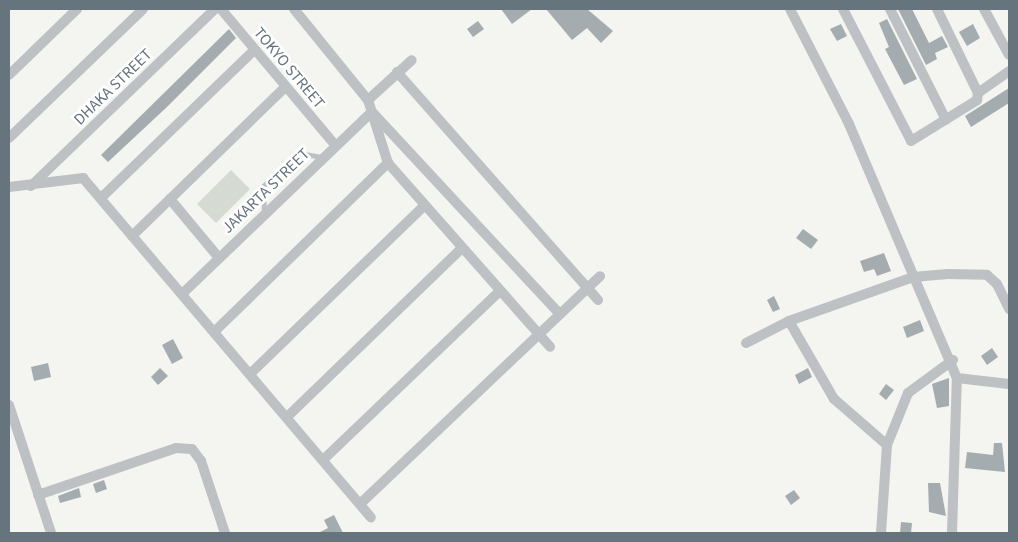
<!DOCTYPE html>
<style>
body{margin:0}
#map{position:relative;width:1018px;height:542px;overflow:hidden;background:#f4f4f0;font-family:"Source Sans 3",sans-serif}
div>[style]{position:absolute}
.green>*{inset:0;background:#d5dad2}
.building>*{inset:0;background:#a4acb0}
.service>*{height:5px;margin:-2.5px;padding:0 2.5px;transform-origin:2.5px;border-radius:2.5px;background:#bdc1c4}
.minor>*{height:10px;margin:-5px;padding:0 5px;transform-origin:5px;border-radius:5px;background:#bdc1c4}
span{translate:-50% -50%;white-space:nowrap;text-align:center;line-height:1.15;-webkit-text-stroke:5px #fff;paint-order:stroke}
.street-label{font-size:16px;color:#66747e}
.frame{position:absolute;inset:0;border:10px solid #66747e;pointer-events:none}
</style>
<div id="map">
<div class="green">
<i style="clip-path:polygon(231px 170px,250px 189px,216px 223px,197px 204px)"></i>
</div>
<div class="building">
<i style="clip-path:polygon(501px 9px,532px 9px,512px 24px)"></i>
<i style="clip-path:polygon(546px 9px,587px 9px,613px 31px,601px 43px,587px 28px,572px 40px)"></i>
<i style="clip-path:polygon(898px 9px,912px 9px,929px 43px,942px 36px,948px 47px,935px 53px,937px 59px,926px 65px)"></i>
<i style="clip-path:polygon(887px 19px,917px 79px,904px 85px,885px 49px,889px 47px,879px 23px)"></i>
<i style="clip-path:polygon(478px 21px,484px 29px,473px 37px,467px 29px)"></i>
<i style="clip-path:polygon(841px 24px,847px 36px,837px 41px,830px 29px)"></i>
<i style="clip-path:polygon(973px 24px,980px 38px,967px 46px,959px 32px)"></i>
<i style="clip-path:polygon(229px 29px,236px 38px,168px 106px,108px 162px,101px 155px)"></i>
<i style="clip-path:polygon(1009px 88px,1009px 103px,971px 127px,965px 116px)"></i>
<i style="clip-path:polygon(803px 229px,818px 240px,811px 249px,796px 238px)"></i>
<i style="clip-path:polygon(884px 253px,891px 271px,877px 276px,874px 269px,864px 272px,860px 261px)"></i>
<i style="clip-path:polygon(774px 296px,780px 309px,773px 312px,767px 300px)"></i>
<i style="clip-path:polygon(920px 320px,924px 331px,907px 338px,903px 327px)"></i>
<i style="clip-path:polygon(173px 339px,183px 358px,172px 364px,162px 345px)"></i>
<i style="clip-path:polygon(992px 348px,998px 357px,987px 365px,981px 356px)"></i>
<i style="clip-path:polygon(48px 363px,51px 377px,34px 381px,31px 367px)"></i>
<i style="clip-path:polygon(160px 368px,168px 376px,158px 385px,151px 377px)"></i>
<i style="clip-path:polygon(808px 368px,812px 377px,799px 384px,795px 375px)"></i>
<i style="clip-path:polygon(949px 378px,949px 406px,937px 408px,932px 384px)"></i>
<i style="clip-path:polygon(886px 384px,894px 390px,886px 400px,879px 394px)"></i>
<i style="clip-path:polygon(994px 443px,1002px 443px,1005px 472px,965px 468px,967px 452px,993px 455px)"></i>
<i style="clip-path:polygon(104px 480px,107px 489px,96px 493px,93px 484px)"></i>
<i style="clip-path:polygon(928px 483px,940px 483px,946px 516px,929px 512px)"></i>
<i style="clip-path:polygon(79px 488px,81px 497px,60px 503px,58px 496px)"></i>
<i style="clip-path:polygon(794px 490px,800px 498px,791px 505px,785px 496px)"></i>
<i style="clip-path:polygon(334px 515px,343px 533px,318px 533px,328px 528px,324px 520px)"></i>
<i style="clip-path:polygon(901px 522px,912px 523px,911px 533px,900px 533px)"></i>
</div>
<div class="service">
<i style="left:264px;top:213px;width:27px;rotate:-92deg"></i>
<i style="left:263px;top:186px;width:49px;rotate:-42.5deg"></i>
<i style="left:299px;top:153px;width:23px;rotate:10deg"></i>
</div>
<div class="minor">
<i style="left:221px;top:9px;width:177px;rotate:50deg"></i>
<i style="left:294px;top:9px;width:117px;rotate:50.9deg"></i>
<i style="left:368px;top:100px;width:66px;rotate:72.4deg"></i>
<i style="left:388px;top:163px;width:245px;rotate:48.6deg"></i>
<i style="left:790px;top:9px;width:129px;rotate:62.8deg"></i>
<i style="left:849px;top:124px;width:276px;rotate:67deg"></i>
<i style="left:957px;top:378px;width:52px;rotate:6.6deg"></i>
<i style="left:843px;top:9px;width:148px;rotate:62.7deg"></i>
<i style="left:911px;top:141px;width:78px;rotate:-31.8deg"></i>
<i style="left:977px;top:100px;width:7px;rotate:-82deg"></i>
<i style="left:978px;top:93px;width:38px;rotate:-35deg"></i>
<i style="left:890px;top:9px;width:124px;rotate:63.2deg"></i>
<i style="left:937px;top:9px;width:93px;rotate:64deg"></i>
<i style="left:984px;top:9px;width:52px;rotate:61.5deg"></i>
<i style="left:397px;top:72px;width:304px;rotate:48.6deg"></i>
<i style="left:9px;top:75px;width:95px;rotate:-44.1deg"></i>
<i style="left:368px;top:100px;width:59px;rotate:-42.3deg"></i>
<i style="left:9px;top:138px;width:186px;rotate:-43.9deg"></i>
<i style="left:31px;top:186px;width:255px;rotate:-43.9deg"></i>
<i style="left:9px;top:187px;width:75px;rotate:-6.9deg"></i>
<i style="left:83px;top:178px;width:445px;rotate:49.7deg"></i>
<i style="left:101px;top:198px;width:213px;rotate:-44deg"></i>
<i style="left:170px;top:199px;width:77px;rotate:50.3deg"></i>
<i style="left:132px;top:236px;width:214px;rotate:-44.2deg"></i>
<i style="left:182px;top:294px;width:263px;rotate:-43.8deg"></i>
<i style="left:372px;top:112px;width:276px;rotate:47.1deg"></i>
<i style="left:214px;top:332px;width:243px;rotate:-44.2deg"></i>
<i style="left:746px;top:343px;width:48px;rotate:-27.1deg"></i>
<i style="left:250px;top:374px;width:242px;rotate:-44deg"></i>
<i style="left:9px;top:405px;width:135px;rotate:71.8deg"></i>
<i style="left:287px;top:417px;width:243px;rotate:-44deg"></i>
<i style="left:887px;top:445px;width:70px;rotate:-139deg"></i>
<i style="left:834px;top:399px;width:90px;rotate:-120deg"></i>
<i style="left:789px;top:321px;width:132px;rotate:-19.5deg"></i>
<i style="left:913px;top:277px;width:35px;rotate:-5deg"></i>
<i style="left:948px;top:274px;width:39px;rotate:1deg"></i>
<i style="left:987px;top:275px;width:13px;rotate:42deg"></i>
<i style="left:997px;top:284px;width:28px;rotate:64deg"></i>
<i style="left:324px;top:459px;width:243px;rotate:-43.7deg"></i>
<i style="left:38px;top:495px;width:146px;rotate:-18.8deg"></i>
<i style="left:176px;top:448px;width:16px;rotate:4deg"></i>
<i style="left:192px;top:449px;width:15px;rotate:53deg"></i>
<i style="left:201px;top:461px;width:76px;rotate:71.6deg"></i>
<i style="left:360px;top:504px;width:331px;rotate:-43.5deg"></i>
<i style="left:881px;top:533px;width:88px;rotate:-86.1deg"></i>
<i style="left:887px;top:445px;width:56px;rotate:-68deg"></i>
<i style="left:908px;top:393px;width:56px;rotate:-36.3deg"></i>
<i style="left:952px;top:533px;width:155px;rotate:-88.2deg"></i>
</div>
<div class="street-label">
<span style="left:289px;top:68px;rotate:50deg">TOKYO STREET</span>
<span style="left:113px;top:87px;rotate:-44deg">DHAKA STREET</span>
<span style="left:266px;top:191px;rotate:-44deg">JAKARTA STREET</span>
</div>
<div class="frame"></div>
</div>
